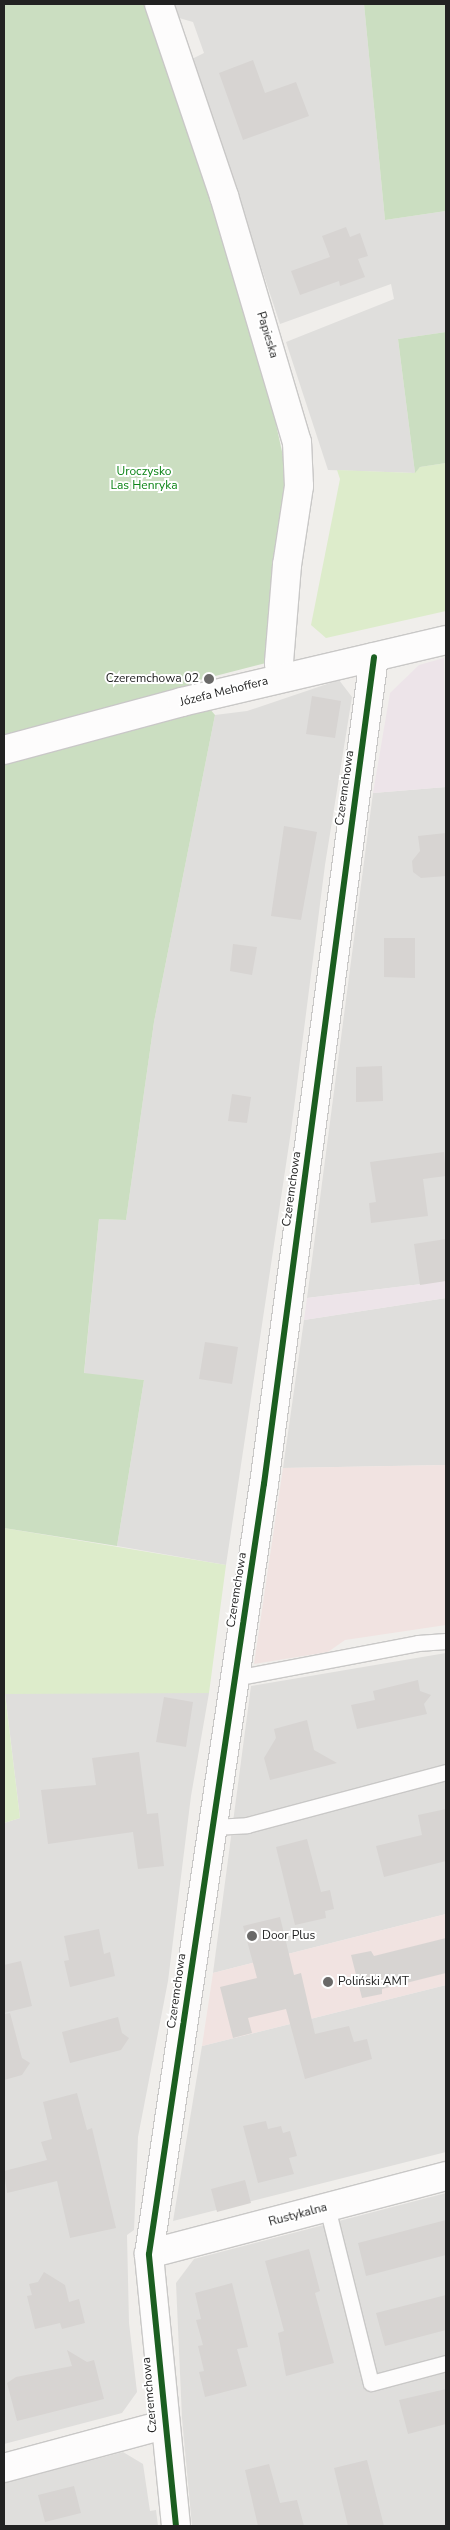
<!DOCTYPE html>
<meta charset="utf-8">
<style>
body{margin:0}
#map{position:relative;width:450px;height:2530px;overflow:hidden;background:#f0eeeb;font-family:"Nunito Sans",sans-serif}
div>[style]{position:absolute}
.residential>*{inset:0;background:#dfdedc}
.commercial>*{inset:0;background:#f1e3e1}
.industrial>*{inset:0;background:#ede4e9}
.grass>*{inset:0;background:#ddeccb}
.forest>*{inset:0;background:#cbdec1}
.building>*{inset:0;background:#d7d4d2}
.roads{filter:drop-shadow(1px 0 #c9c8c7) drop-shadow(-1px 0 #c9c8c7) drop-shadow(0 1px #c9c8c7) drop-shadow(0 -1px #c9c8c7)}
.service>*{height:15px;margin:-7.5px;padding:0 7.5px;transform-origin:7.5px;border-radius:7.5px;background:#fdfcfc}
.minor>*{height:28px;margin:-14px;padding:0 14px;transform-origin:14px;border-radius:14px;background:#fdfcfc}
.tertiary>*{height:28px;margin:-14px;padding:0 14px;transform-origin:14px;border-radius:14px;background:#fdfcfc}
.cycleway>*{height:6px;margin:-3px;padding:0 3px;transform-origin:3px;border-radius:3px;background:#1b5e20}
.dots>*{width:14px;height:14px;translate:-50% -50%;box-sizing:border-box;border:2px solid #fff;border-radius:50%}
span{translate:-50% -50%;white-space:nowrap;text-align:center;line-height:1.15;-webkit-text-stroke:4px #fff;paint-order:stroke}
.street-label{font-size:12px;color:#222}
.park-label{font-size:12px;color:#0c8416}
.poi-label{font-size:12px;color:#222}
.right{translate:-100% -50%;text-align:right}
.left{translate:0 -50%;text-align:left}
.frame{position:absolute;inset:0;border:5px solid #222;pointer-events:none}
</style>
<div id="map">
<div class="residential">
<i style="clip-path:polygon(174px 4px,364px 4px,385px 220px,446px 211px,446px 332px,398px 339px,415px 473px,328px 470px,286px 342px,394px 299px,391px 284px,280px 324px,192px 59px,204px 53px,193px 22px,179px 18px)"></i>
<i style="clip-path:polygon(339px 680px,352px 697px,325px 865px,291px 1131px,226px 1565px,117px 1546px,144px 1380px,84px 1374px,99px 1219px,126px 1220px,154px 1022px,215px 715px,247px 711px)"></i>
<i style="clip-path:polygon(446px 787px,446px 1281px,307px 1298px,373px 793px)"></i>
<i style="clip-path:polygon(446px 1298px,446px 1465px,283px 1468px,304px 1320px)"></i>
<i style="clip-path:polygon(446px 1653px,446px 1914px,213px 1973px,251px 1686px)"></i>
<i style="clip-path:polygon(5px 1693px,209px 1693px,191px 1796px,168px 1981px,138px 2137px,134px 2230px,127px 2235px,129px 2323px,137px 2392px,122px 2413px,4px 2444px,4px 1823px,20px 1818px)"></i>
<i style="clip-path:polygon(446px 1985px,446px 2152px,173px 2221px,202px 2046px)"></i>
<i style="clip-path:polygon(446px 2193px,446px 2526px,192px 2526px,182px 2418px,176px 2283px,194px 2259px)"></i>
<i style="clip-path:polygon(123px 2452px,143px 2464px,150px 2511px,156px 2510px,158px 2526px,4px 2526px,4px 2483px)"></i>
</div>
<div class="commercial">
<i style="clip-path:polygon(446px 1465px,446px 1625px,345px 1640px,328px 1652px,254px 1664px,283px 1468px)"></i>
<i style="clip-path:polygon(446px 1914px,446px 1985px,202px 2046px,213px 1973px)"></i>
</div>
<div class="industrial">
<i style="clip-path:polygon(444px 658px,446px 787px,373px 793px,390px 693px,419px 665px)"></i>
<i style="clip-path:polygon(446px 1281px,446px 1298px,304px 1320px,307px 1298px)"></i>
</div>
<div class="grass">
<i style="clip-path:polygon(446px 463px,446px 611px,326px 638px,311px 625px,340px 479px,337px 470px,414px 473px,420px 467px)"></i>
<i style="clip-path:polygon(4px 1528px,226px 1565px,209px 1693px,5px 1694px,20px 1818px,4px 1823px)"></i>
</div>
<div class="forest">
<i style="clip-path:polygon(4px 4px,145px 4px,255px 328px,286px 470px,266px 663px,188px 683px,215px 715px,154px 1022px,126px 1220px,99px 1219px,84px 1373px,144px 1380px,117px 1546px,4px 1528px)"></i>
<i style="clip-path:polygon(364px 4px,446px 4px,446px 211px,385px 220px)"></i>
<i style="clip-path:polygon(446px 332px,446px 463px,420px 467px,415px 473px,398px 339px)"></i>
</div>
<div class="building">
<i style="clip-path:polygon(253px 60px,265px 93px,296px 82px,309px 116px,243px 140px,219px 73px)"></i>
<i style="clip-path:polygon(346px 227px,350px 237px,360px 233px,368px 256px,358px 259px,365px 277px,340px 286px,339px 281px,300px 295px,291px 271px,330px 257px,322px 236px)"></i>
<i style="clip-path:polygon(312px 696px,341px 701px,335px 738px,306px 734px)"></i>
<i style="clip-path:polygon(284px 826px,317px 832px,301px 920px,271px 916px)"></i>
<i style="clip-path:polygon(446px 833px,446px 876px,421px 878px,413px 872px,412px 861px,420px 851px,418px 836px)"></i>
<i style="clip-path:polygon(384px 938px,415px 938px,415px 978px,384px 977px)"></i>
<i style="clip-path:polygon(233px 944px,257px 947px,252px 975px,230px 971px)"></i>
<i style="clip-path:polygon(382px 1066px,383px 1101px,356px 1102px,356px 1067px)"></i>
<i style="clip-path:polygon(232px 1094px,251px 1097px,247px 1123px,228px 1121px)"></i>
<i style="clip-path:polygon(444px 1152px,446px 1176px,423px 1179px,428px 1216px,371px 1223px,369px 1203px,376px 1202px,370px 1162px)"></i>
<i style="clip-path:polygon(446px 1239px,446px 1281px,420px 1285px,414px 1244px)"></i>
<i style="clip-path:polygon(205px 1342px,238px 1347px,232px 1384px,199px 1379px)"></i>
<i style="clip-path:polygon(418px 1680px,420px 1691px,431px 1695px,424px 1704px,427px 1714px,357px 1729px,351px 1705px,375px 1700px,373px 1691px)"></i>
<i style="clip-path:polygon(164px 1697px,193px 1702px,186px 1747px,156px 1742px)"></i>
<i style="clip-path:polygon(307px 1720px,314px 1750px,337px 1763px,270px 1780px,264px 1758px,276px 1738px,274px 1729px)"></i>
<i style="clip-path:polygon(139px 1752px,147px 1814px,158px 1813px,164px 1866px,138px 1869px,133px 1832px,48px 1844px,41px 1790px,96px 1785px,92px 1758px)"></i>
<i style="clip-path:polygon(446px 1809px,446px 1861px,384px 1877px,376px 1846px,422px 1835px,418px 1815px)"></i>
<i style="clip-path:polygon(307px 1839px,321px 1892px,330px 1890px,334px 1909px,325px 1911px,326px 1918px,295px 1925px,276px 1847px)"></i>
<i style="clip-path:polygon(280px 1917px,294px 1975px,301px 1973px,315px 2034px,349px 2026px,354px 2042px,367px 2039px,372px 2059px,305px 2079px,286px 2009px,248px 2018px,252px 2033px,233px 2038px,220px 1987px,257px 1978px,243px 1926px)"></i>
<i style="clip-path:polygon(99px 1929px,104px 1954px,110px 1952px,115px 1976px,70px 1987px,64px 1961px,69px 1960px,64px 1936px)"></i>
<i style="clip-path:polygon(446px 1938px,446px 1973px,382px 1989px,382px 1994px,362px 1998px,351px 1955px,371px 1951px,374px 1956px)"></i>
<i style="clip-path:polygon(21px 1961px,32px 2006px,4px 2013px,4px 1965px)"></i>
<i style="clip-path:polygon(10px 2013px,22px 2058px,30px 2063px,22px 2075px,4px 2080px,4px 2014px)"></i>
<i style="clip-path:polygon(118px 2017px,122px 2033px,129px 2038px,121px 2050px,70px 2063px,62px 2032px)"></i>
<i style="clip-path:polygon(77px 2093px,87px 2130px,92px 2128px,116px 2228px,70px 2238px,57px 2181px,7px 2193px,4px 2171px,47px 2160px,41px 2142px,52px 2139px,43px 2102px)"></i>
<i style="clip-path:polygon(266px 2121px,268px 2129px,281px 2126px,283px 2133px,290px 2131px,297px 2156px,289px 2158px,294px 2174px,258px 2183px,243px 2126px)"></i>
<i style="clip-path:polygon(245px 2180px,251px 2203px,217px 2212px,211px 2189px)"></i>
<i style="clip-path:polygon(446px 2220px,446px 2255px,366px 2276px,358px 2243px)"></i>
<i style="clip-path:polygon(309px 2249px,320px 2291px,315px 2293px,334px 2363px,286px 2376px,278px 2333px,284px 2331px,265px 2261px)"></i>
<i style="clip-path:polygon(44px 2272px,65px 2285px,69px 2302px,79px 2299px,85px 2323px,62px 2329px,60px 2323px,35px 2329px,27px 2296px,32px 2295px,29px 2284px,38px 2282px)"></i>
<i style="clip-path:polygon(232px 2283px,248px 2347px,237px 2349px,247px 2386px,205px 2397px,199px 2372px,204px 2371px,198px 2346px,203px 2345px,196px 2320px,201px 2319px,195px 2293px)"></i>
<i style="clip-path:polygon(446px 2295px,446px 2330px,385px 2346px,376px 2313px)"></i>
<i style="clip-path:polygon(67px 2350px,87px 2362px,94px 2360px,104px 2399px,17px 2421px,7px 2383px,16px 2377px,72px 2366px)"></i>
<i style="clip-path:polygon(446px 2389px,446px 2424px,408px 2434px,399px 2400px)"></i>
<i style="clip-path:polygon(367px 2460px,384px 2526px,348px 2526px,334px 2468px)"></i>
<i style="clip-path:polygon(269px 2464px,280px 2503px,297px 2500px,304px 2526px,258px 2526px,245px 2470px)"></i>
<i style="clip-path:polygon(74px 2486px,81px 2513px,45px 2522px,38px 2495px)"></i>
</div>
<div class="roads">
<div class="service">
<i style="left:235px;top:1678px;width:186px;rotate:-10.8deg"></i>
<i style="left:418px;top:1643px;width:28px;rotate:-4deg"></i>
<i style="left:213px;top:1827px;width:34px;rotate:-3deg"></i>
<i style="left:247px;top:1825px;width:206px;rotate:-14.9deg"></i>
<i style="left:327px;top:2207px;width:181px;rotate:76deg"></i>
<i style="left:371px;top:2383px;width:78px;rotate:-14.9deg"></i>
</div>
<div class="minor">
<i style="left:159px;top:4px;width:203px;rotate:71.3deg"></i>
<i style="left:224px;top:196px;width:257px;rotate:73.5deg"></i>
<i style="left:297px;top:442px;width:44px;rotate:87.4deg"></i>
<i style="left:299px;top:486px;width:80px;rotate:98.6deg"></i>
<i style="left:287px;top:565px;width:98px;rotate:94.7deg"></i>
<i style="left:279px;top:663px;width:15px;rotate:82deg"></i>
<i style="left:149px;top:2254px;width:307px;rotate:-14.7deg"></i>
<i style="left:4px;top:2468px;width:165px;rotate:-15.1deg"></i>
<i style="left:176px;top:2526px;width:273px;rotate:-95.7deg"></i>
<i style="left:149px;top:2254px;width:779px;rotate:-81.51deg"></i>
<i style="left:264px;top:1484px;width:834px;rotate:-82.42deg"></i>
</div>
<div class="tertiary">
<i style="left:4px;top:750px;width:184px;rotate:-15.1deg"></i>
<i style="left:182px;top:702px;width:271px;rotate:-13.2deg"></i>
</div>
</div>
<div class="cycleway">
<i style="left:176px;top:2526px;width:273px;rotate:-95.7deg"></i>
<i style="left:149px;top:2254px;width:779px;rotate:-81.51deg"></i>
<i style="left:264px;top:1484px;width:834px;rotate:-82.42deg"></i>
</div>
<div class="dots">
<i style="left:209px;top:679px;background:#6a6968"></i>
<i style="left:252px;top:1936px;background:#6a6968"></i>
<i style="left:328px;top:1982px;background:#6a6968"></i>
</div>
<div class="street-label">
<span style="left:267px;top:335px;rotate:73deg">Papieska</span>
<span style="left:224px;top:692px;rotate:-14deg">Józefa Mehoffera</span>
<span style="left:345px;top:788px;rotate:-82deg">Czeremchowa</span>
<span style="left:292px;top:1189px;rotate:-82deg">Czeremchowa</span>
<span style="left:237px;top:1590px;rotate:-81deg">Czeremchowa</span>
<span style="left:177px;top:1991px;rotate:-82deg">Czeremchowa</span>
<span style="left:298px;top:2215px;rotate:-15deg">Rustykalna</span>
<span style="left:150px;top:2395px;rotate:-95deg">Czeremchowa</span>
</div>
<div class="park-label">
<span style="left:144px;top:479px">Uroczysko<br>Las Henryka</span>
</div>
<div class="poi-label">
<span class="right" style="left:199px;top:679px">Czeremchowa 02</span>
<span class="left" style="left:262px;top:1936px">Door Plus</span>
<span class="left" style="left:338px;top:1982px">Poliński AMT</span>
</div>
<div class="frame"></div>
</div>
